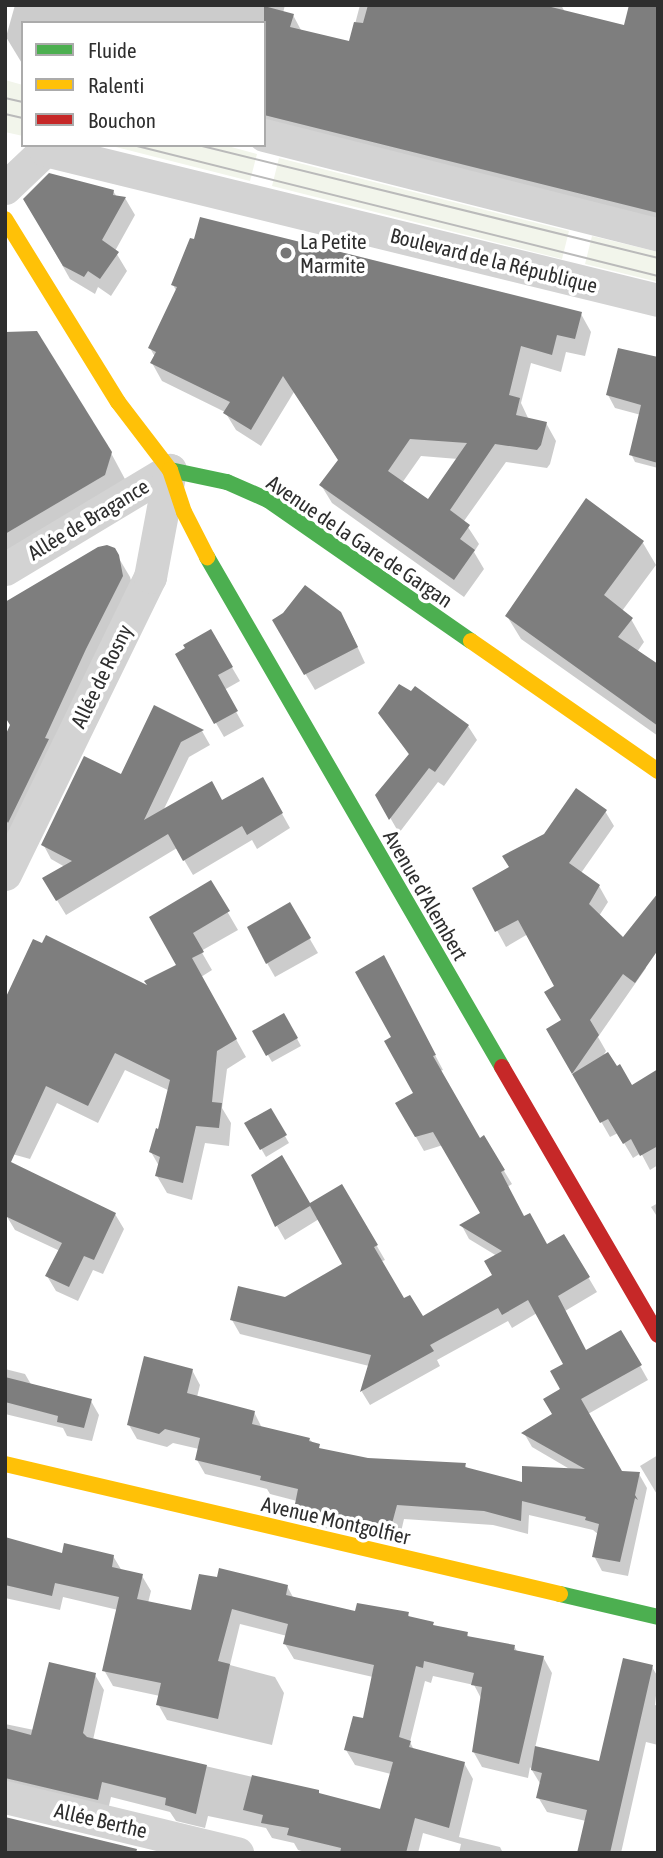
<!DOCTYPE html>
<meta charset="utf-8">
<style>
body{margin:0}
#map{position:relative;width:663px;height:1858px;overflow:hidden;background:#fff;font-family:"Asap Condensed",sans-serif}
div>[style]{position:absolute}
.green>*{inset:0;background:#f2f5eb}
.shadow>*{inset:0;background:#0003}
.building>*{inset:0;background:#7e7e7e}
.street>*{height:33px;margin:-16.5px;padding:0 16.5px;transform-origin:16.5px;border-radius:16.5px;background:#d3d3d3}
.fast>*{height:16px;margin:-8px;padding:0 8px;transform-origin:8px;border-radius:8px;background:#4caf50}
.slow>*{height:16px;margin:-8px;padding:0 8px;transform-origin:8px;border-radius:8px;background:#ffc107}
.jam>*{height:16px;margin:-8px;padding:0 8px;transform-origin:8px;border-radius:8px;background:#c62828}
.tram>*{height:2px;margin:-1px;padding:0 1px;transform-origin:1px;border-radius:1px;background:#bababa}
.dots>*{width:19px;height:19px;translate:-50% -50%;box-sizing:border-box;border:4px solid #fff;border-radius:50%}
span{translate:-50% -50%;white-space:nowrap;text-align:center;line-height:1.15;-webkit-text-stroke:7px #fff;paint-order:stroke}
.poi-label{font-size:21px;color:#2e2e2e}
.left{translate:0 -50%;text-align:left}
.street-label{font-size:21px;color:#2e2e2e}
.frame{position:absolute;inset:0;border:7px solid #2e2e2e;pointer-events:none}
.legend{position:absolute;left:21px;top:21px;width:245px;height:126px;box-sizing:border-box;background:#fff;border:2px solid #ababab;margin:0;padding:9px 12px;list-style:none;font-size:21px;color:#2e2e2e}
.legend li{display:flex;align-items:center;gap:14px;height:35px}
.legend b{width:35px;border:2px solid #ababab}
</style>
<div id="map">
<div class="green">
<i style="clip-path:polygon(5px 80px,23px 85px,23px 136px,5px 132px)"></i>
<i style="clip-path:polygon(108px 145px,224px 145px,257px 154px,250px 181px)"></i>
<i style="clip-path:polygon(279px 158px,569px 231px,562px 259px,272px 186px)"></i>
<i style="clip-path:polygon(592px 236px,658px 252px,658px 282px,585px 264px)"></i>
</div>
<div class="shadow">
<i style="clip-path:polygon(15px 5px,285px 5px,283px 13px,293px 15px,302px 32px,350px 43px,360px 5px,561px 5px,565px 12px,625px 27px,658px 5px,658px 230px,264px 132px,264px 23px,23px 23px,23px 65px,6px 37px)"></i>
<i style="clip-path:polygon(113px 191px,117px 197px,125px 198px,135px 215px,115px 251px,127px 271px,111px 296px,98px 287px,95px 294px,70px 279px,25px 199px)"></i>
<i style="clip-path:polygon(evenodd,173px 285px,581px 314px,591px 332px,585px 356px,566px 352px,561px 372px,531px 363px,521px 403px,529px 420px,546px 423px,556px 441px,550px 464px,547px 468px,506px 462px,464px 521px,479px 544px,474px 552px,484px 569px,464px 597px,332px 503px,321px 485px,339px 461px,294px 392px,261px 446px,236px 430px,225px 412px,162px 381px,152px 363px,155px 357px,150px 348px,177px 292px,173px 285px,421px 456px,458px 459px,428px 502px,402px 483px,421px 456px)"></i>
<i style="clip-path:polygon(5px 333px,111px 453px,126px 481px,5px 569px)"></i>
<i style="clip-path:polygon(649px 357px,658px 415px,658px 468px,635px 462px,631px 454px,641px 415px,615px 408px,608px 395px)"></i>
<i style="clip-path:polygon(586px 501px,643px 543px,656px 565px,622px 611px,631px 619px,644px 642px,637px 652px,658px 666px,658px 736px,521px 639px,507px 616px)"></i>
<i style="clip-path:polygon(114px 550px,130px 577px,138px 604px,5px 885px,5px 740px)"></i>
<i style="clip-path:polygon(274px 621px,349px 629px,365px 663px,315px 690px)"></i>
<i style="clip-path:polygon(211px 632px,240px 681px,224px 690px,244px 726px,224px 737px,177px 655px)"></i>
<i style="clip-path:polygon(155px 708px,202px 731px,210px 745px,189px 757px,163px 811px,225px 808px,263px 780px,290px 828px,257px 849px,252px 840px,193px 875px,177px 848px,66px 915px,44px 879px,65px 867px,51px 859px,43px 844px,122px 777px)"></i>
<i style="clip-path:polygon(380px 713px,468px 726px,477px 740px,444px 786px,438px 782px,399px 833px,377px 795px,410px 756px)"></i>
<i style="clip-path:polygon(605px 811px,614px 826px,581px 873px,599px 886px,608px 902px,599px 916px,637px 953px,646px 968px,598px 1037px,606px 1051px,602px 1058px,631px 1087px,658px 1099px,658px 1165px,650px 1170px,641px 1153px,633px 1158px,618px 1133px,610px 1137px,548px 1029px,563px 1021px,556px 987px,528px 934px,506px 947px,474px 888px)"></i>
<i style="clip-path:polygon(210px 882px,238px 930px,201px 951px,212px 970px,201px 977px,246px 1057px,227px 1069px,222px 1108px,231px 1123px,229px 1146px,205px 1143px,192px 1200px,167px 1193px,157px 1176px,159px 1166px,151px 1152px,160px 1132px,170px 1091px,125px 1070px,98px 1123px,57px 1103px,30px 1159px,5px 1152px,5px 1005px,151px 989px,178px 965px)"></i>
<i style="clip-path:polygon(290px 905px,318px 953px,275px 977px,267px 963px)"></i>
<i style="clip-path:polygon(391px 972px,443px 1070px,440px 1071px,479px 1141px,484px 1138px,512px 1184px,507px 1187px,524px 1218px,546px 1246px,564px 1236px,597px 1292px,565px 1311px,586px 1352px,621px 1332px,648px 1380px,588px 1414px,621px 1473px,639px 1474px,647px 1488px,628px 1576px,602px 1571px,594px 1556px,599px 1535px,593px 1530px,529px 1515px,528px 1534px,493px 1525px,404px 1519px,398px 1545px,304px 1523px,296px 1509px,297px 1501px,270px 1494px,267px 1489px,205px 1474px,197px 1460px,199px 1449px,173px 1443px,167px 1447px,137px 1439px,129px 1425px,192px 1370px,200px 1385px,197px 1397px,254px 1412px,262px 1428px,309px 1439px,322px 1451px,368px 1460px,465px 1465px,468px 1470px,524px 1484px,573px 1471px,532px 1447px,524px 1433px,554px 1415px,565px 1364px,537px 1313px,512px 1328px,508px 1321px,437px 1360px,440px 1366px,370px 1405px,362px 1392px,369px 1366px,240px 1334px,232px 1320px,285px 1298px,345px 1264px,319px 1219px,285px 1240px,277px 1226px,342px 1186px,385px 1260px,380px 1262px,403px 1301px,422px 1318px,495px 1276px,497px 1256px,469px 1239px,462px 1226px,483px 1213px,443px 1145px,424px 1151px,397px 1104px,415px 1093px,393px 1037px)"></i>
<i style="clip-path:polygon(284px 1015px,301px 1046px,272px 1062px,254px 1031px)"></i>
<i style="clip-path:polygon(270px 1110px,289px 1143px,266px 1157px,247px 1124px)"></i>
<i style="clip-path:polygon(658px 1203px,658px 1218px,651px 1207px)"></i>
<i style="clip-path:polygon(115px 1214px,124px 1229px,103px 1274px,93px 1270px,78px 1301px,56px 1291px,47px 1276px,60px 1251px,15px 1230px,6px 1215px)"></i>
<i style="clip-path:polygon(5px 1369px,25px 1374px,32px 1386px,91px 1401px,99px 1415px,92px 1441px,67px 1436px,63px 1428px,5px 1414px)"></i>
<i style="clip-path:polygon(658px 1455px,658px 1496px,640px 1466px)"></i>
<i style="clip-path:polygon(5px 1539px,63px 1555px,113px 1556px,122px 1571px,142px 1576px,151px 1591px,148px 1603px,192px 1612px,287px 1586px,294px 1599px,357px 1614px,408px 1614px,410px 1618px,434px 1627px,467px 1633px,469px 1638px,514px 1646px,518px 1653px,543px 1657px,552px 1673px,535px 1748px,600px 1763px,652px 1667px,658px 1677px,655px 1705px,658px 1706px,658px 1745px,646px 1742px,621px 1853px,579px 1853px,586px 1821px,547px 1812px,538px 1797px,541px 1785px,530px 1767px,528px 1778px,482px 1767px,473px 1751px,482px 1700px,474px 1685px,433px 1676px,431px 1683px,425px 1681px,410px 1742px,414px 1750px,464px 1763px,473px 1779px,459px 1837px,500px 1847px,503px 1853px,459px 1853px,461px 1844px,423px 1833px,418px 1853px,309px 1853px,298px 1850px,294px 1843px,272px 1838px,266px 1828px,208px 1816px,205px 1828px,176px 1821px,170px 1812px,111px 1797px,107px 1814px,5px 1787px,5px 1724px,34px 1730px,95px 1675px,104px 1690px,93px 1740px,318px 1792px,321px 1796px,381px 1811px,391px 1774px,355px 1765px,346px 1750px,364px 1721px,373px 1677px,294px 1659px,285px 1644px,287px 1636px,240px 1624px,230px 1665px,275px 1677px,284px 1693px,272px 1745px,167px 1720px,158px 1704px,160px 1696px,113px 1686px,104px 1670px,118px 1610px,63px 1597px,60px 1610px,5px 1598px)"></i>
</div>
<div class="building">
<i style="clip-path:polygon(368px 5px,543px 5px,624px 25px,629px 5px,658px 5px,658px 213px,264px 115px,264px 6px,294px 14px,290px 27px,349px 41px,354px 22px,363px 23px)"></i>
<i style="clip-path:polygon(49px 173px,114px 190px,113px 195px,126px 197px,102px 240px,119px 252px,100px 279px,88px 271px,84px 277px,63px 266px,23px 199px)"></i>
<i style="clip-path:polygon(evenodd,200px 217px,582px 312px,575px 339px,557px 335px,552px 355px,521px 346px,509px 395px,520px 398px,516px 415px,547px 422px,541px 445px,537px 450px,495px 444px,450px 510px,470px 525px,460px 539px,475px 550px,454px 580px,319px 485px,338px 460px,283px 376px,251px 430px,223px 413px,230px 402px,150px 363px,156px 352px,148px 348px,177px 287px,171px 285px,190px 238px,194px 239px,200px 217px,410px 439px,467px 443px,428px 499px,388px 471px,410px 439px)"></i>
<i style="clip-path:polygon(37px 331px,112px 452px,105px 475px,5px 534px,5px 332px)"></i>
<i style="clip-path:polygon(618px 348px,658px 357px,658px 463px,629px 455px,641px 405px,606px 395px)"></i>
<i style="clip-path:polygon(586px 498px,644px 541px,604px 595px,633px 618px,618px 637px,658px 664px,658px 726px,505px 616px)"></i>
<i style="clip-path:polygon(107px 545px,115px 548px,119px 555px,123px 576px,86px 649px,45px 738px,49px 739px,8px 823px,5px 818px,5px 736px,10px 725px,5px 717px,5px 602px,98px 547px)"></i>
<i style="clip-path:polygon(305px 585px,341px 612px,358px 647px,304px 675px,272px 620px,283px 613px)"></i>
<i style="clip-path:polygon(211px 629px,233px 667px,218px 675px,238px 711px,214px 724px,175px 654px,185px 648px,183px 645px)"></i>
<i style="clip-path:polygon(399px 684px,411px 691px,415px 686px,469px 725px,435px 772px,429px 768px,389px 820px,375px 795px,409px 754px,378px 713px)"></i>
<i style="clip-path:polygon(154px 705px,204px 730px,181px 742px,144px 820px,212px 781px,222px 800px,263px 777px,283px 813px,247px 835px,242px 826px,183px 861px,168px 834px,56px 901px,42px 878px,72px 861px,41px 845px,84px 756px,121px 774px)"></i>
<i style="clip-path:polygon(576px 788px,607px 810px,569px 863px,600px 885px,589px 904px,623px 937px,658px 893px,658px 950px,635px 983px,623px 974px,590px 1020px,599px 1035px,572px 1074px,546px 1029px,561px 1020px,544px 992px,554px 986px,518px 920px,495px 932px,472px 888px,509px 867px,502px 856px,544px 834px)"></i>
<i style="clip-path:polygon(211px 880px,230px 911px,193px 933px,204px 952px,192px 958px,237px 1039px,217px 1051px,212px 1102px,222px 1103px,219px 1128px,196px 1126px,183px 1183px,155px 1176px,160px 1157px,149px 1152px,156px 1128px,158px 1129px,170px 1080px,115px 1053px,88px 1106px,46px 1086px,11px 1162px,116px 1213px,94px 1260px,84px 1256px,69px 1287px,45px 1276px,62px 1243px,5px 1216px,5px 999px,33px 939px,42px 943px,46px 935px,147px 985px,144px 981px,176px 965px,149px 917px)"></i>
<i style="clip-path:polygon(290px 902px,311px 938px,266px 964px,247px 927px)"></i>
<i style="clip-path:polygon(384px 955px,436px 1055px,433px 1056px,480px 1138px,484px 1135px,505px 1170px,501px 1172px,524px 1216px,530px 1213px,547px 1244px,564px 1234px,590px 1277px,558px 1296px,586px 1350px,621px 1330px,642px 1365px,581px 1399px,622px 1471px,640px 1472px,635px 1495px,638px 1500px,635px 1498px,620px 1562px,592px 1557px,599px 1524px,585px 1520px,586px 1517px,522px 1501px,521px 1521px,484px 1511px,397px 1505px,390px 1531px,294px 1509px,298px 1489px,260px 1480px,261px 1476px,195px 1460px,200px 1438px,165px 1429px,159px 1434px,127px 1425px,144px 1356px,193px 1369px,187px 1393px,255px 1411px,252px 1424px,310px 1438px,309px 1441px,320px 1444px,319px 1448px,368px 1458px,466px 1463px,465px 1467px,522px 1482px,522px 1466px,585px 1469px,521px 1433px,552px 1414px,543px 1399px,560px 1389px,550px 1371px,563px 1364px,528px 1300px,502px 1315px,498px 1308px,430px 1345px,434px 1351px,360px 1392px,371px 1355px,230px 1320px,238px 1286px,285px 1297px,342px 1264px,310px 1206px,275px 1227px,251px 1175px,282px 1155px,310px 1203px,342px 1184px,378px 1245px,374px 1247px,404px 1298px,410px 1295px,423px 1316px,492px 1275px,484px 1261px,502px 1251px,459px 1225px,480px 1213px,433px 1132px,415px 1137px,395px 1103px,413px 1093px,384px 1041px,391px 1037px,355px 972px)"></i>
<i style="clip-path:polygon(284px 1013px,298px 1038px,266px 1056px,252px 1031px)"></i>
<i style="clip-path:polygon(608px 1052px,617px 1066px,620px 1064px,632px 1085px,658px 1069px,658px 1146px,640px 1156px,631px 1139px,623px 1144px,608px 1119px,600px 1123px,572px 1074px)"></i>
<i style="clip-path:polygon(271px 1108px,287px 1135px,260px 1150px,244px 1123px)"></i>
<i style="clip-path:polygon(5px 1377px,92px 1399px,84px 1428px,57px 1422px,58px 1416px,5px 1402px)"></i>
<i style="clip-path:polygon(5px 1537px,62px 1553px,64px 1543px,114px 1555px,112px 1567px,143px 1574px,137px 1599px,191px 1610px,199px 1574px,217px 1577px,219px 1568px,288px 1585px,286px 1595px,355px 1611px,357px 1603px,409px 1612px,408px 1616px,434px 1622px,433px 1625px,468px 1632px,467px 1636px,515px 1645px,514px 1650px,544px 1656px,519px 1764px,472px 1752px,482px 1687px,471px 1685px,474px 1673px,424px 1661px,423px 1668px,416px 1666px,399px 1737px,411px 1741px,409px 1747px,465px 1762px,449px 1828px,415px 1818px,406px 1853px,340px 1853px,341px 1848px,287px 1835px,289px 1828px,261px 1823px,263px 1815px,243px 1810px,252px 1775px,319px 1790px,319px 1793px,380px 1809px,393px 1762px,344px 1750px,353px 1716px,363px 1718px,374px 1665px,283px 1644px,288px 1624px,232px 1609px,218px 1661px,230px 1664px,218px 1719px,156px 1705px,161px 1683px,102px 1671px,119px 1597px,55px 1583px,52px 1596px,5px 1585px)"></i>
<i style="clip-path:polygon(623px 1658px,653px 1665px,624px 1792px,610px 1853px,577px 1853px,587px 1810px,536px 1798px,542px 1773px,531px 1770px,535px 1746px,599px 1761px)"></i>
<i style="clip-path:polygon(49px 1662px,96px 1673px,83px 1733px,87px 1737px,207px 1765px,196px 1814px,165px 1805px,166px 1798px,102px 1782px,98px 1800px,5px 1778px,5px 1728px,31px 1735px)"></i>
<i style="clip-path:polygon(5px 1817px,137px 1849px,136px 1853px,5px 1853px)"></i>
</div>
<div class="street">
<i style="left:264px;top:135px;width:406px;rotate:14.2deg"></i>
<i style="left:5px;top:188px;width:55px;rotate:-43.5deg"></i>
<i style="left:45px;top:150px;width:631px;rotate:13.75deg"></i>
<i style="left:5px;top:569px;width:192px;rotate:-31deg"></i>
<i style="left:5px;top:874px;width:331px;rotate:-64deg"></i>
<i style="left:150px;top:577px;width:109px;rotate:-79.4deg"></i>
<i style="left:5px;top:1797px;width:239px;rotate:13.6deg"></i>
</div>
<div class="fast">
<i style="left:170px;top:470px;width:58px;rotate:11.9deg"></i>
<i style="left:227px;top:482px;width:45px;rotate:23.7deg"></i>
<i style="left:268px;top:500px;width:247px;rotate:34.8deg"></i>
<i style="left:207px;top:557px;width:589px;rotate:59.95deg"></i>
<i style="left:560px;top:1594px;width:101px;rotate:13.2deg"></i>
</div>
<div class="slow">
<i style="left:5px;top:219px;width:215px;rotate:58.3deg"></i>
<i style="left:118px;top:402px;width:86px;rotate:52.6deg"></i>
<i style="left:170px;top:470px;width:44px;rotate:71.6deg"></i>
<i style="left:184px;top:512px;width:51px;rotate:62.9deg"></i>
<i style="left:471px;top:641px;width:228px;rotate:34.8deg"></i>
<i style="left:5px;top:1464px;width:570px;rotate:13.18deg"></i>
</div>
<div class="jam">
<i style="left:502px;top:1067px;width:310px;rotate:59.8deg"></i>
</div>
<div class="tram">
<i style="left:5px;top:98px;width:18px;rotate:13deg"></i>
<i style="left:5px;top:114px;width:18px;rotate:13deg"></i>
<i style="left:133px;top:145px;width:541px;rotate:14.01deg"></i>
<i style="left:198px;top:145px;width:474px;rotate:13.8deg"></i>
</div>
<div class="dots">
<i style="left:286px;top:253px;background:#777"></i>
</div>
<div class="poi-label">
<span class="left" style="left:300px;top:253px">La Petite<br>Marmite</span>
</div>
<div class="street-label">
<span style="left:494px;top:260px;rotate:14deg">Boulevard de la République</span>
<span style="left:88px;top:519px;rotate:-31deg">Allée de Bragance</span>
<span style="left:360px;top:541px;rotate:34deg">Avenue de la Gare de Gargan</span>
<span style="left:101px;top:676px;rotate:-64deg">Allée de Rosny</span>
<span style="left:426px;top:895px;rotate:60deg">Avenue d'Alembert</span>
<span style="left:336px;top:1520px;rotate:13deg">Avenue Montgolfier</span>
<span style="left:101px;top:1820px;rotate:13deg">Allée Berthe</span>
</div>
<div class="frame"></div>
<ul class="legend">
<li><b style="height:9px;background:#4caf50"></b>Fluide</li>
<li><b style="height:9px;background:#ffc107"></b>Ralenti</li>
<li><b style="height:9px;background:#c62828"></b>Bouchon</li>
</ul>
</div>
